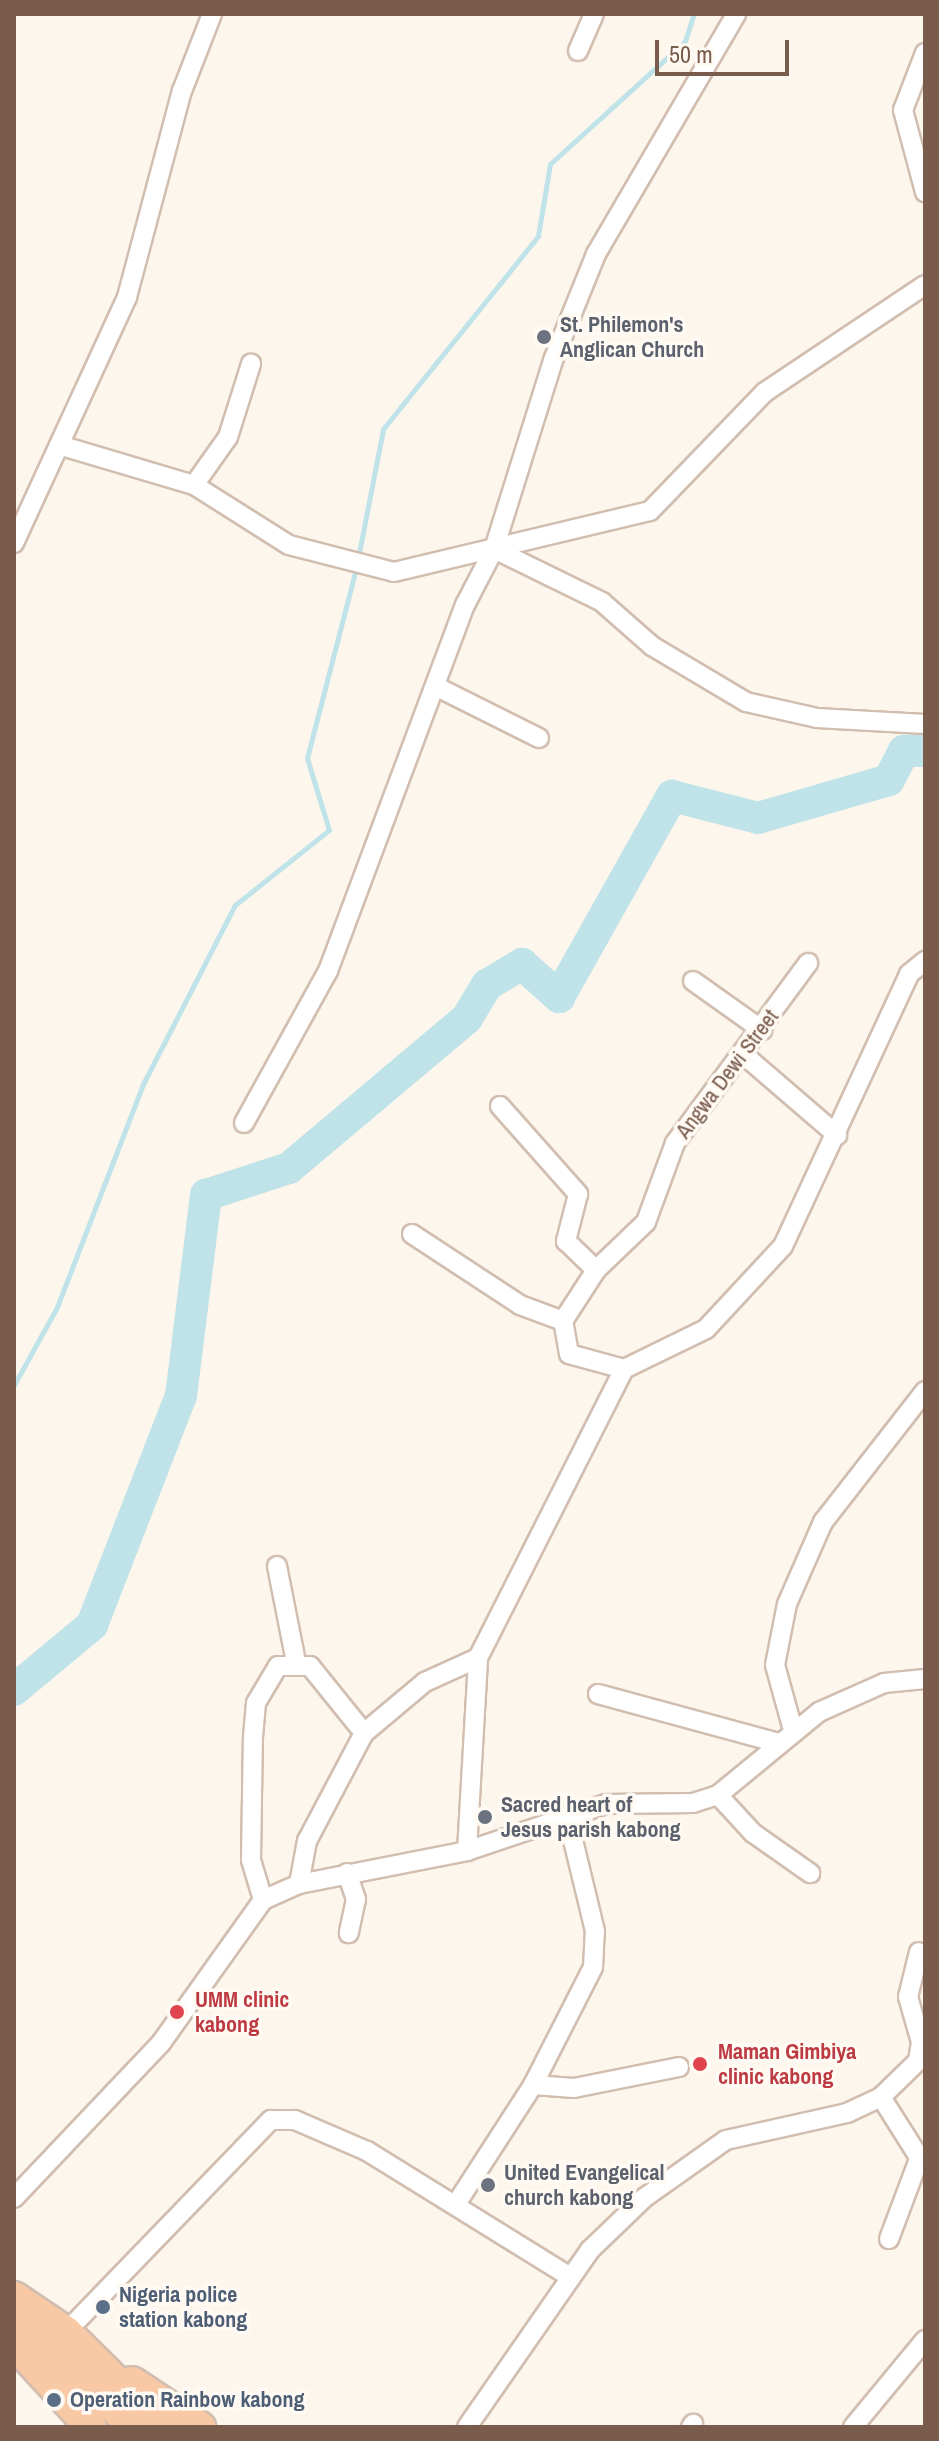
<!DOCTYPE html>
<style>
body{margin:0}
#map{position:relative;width:939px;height:2441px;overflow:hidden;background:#fdf6ec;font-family:"Archivo Narrow",sans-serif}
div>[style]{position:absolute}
.stream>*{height:5px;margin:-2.5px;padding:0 2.5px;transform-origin:2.5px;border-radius:2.5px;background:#bfe3e8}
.river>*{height:32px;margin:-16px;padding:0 16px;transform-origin:16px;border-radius:16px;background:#bfe3e8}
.roads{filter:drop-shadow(2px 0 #d1beb0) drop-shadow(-2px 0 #d1beb0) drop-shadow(0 2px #d1beb0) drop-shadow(0 -2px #d1beb0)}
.minor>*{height:18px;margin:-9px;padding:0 9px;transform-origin:9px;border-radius:9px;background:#fff}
.trunk>*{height:30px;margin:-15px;padding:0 15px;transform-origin:15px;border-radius:15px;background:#f9c8a4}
.dots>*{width:22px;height:22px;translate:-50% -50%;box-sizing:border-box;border:4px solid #fffaf3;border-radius:50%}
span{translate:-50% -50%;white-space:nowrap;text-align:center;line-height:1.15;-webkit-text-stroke:7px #fffaf3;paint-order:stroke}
.worship-label{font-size:22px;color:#5b616d;font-weight:700}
.left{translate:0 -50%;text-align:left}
.street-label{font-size:22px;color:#7a5c4d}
.health-label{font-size:22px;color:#be3a42;font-weight:700}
.service-label{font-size:22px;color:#4e5e75;font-weight:700}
.frame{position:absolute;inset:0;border:16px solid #7a5c4d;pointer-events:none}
.scale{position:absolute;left:655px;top:40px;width:134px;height:36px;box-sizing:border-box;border:4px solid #7a5c4d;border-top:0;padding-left:10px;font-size:24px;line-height:28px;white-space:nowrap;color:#7a5c4d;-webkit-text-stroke:6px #fffaf3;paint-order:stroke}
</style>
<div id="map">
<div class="stream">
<i style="left:358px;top:558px;width:131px;rotate:-79deg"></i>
<i style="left:383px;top:429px;width:248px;rotate:-51.2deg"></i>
<i style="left:538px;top:236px;width:73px;rotate:-80.5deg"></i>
<i style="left:550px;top:164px;width:183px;rotate:-42.3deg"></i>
<i style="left:685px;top:41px;width:28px;rotate:-72deg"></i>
<i style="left:14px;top:1385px;width:89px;rotate:-61.1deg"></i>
<i style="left:57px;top:1307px;width:239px;rotate:-68.9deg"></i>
<i style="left:143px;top:1084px;width:201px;rotate:-62.8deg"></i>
<i style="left:235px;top:905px;width:120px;rotate:-38.6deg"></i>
<i style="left:329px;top:830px;width:75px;rotate:-107deg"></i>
<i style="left:307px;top:758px;width:196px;rotate:-75.5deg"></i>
</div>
<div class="river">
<i style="left:14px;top:1690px;width:102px;rotate:-39.8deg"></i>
<i style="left:92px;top:1625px;width:246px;rotate:-68.8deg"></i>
<i style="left:181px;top:1396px;width:203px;rotate:-82.9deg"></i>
<i style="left:206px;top:1195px;width:87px;rotate:-18deg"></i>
<i style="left:289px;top:1168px;width:233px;rotate:-40.1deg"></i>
<i style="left:467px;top:1018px;width:39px;rotate:-59deg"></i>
<i style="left:487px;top:985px;width:41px;rotate:-31deg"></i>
<i style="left:522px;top:964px;width:50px;rotate:41.7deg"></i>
<i style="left:559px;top:997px;width:231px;rotate:-60.7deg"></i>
<i style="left:672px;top:796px;width:89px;rotate:14.3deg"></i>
<i style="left:758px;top:818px;width:136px;rotate:-16.2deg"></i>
<i style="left:889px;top:780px;width:33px;rotate:-63deg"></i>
<i style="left:904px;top:751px;width:21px"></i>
</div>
<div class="roads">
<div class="minor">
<i style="left:578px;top:51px;width:40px;rotate:-66.6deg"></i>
<i style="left:925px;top:53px;width:61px;rotate:111.1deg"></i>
<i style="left:903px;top:110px;width:85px;rotate:75deg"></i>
<i style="left:59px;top:445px;width:141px;rotate:16.5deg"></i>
<i style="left:194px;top:485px;width:112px;rotate:32.3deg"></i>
<i style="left:289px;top:545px;width:108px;rotate:14.4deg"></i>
<i style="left:394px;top:572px;width:263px;rotate:-13.4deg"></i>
<i style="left:650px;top:511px;width:165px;rotate:-46deg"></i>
<i style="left:765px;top:392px;width:192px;rotate:-33.8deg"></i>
<i style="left:194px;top:485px;width:59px;rotate:-54.7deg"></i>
<i style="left:228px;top:437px;width:77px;rotate:-72.5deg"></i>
<i style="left:14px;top:543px;width:271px;rotate:-65.3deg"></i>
<i style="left:127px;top:297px;width:213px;rotate:-75.1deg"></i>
<i style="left:182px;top:91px;width:83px;rotate:-68.7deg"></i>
<i style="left:494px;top:549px;width:120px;rotate:26.1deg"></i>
<i style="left:602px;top:602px;width:67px;rotate:41.3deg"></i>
<i style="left:652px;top:646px;width:109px;rotate:30.8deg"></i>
<i style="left:746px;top:702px;width:73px;rotate:12.7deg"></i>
<i style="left:817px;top:718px;width:108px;rotate:3.2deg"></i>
<i style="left:437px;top:687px;width:114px;rotate:26.6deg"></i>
<i style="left:693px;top:981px;width:85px;rotate:35.4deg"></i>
<i style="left:744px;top:1055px;width:123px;rotate:40.7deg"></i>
<i style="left:500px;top:1106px;width:118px;rotate:48.4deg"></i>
<i style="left:578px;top:1194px;width:49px;rotate:104.3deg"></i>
<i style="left:566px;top:1241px;width:42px;rotate:44deg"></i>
<i style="left:244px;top:1123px;width:174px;rotate:-61.1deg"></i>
<i style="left:328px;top:971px;width:391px;rotate:-69.5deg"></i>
<i style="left:465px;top:605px;width:63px;rotate:-62.6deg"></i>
<i style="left:494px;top:549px;width:200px;rotate:-72.6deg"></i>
<i style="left:554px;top:358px;width:112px;rotate:-68deg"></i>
<i style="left:596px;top:254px;width:278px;rotate:-59.7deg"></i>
<i style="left:412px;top:1234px;width:129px;rotate:33.3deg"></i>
<i style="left:520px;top:1305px;width:46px;rotate:20.4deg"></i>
<i style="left:624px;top:1369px;width:57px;rotate:-164.7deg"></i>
<i style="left:569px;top:1354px;width:34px;rotate:-100deg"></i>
<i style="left:563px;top:1321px;width:61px;rotate:-57.1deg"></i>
<i style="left:596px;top:1270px;width:69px;rotate:-43.8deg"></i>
<i style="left:646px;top:1222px;width:84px;rotate:-69.8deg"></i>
<i style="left:675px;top:1143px;width:224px;rotate:-53.5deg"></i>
<i style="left:277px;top:1566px;width:98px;rotate:78.8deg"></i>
<i style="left:598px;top:1694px;width:187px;rotate:15.2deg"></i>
<i style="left:793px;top:1730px;width:67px;rotate:-105.5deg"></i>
<i style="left:775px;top:1665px;width:62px;rotate:-78.9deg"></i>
<i style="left:787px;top:1604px;width:90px;rotate:-66.3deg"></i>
<i style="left:823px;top:1522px;width:166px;rotate:-52.1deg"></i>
<i style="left:718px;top:1795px;width:52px;rotate:47.4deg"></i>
<i style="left:753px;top:1833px;width:70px;rotate:35.1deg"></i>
<i style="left:467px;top:1851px;width:193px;rotate:-86.7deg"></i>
<i style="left:478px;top:1658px;width:324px;rotate:-63.2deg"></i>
<i style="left:624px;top:1369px;width:91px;rotate:-26deg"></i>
<i style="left:706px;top:1329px;width:113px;rotate:-47.1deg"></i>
<i style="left:783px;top:1246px;width:300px;rotate:-65.1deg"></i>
<i style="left:909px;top:974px;width:21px;rotate:-39deg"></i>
<i style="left:347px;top:1873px;width:28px;rotate:71deg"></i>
<i style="left:356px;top:1899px;width:35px;rotate:102deg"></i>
<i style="left:299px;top:1884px;width:44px;rotate:-79.5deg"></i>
<i style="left:307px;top:1841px;width:122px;rotate:-62.2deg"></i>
<i style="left:364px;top:1733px;width:80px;rotate:-39.9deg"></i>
<i style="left:425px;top:1682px;width:58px;rotate:-24.4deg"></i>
<i style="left:263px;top:1900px;width:42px;rotate:-106.7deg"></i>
<i style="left:251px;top:1860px;width:123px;rotate:-89.1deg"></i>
<i style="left:253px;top:1737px;width:34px;rotate:-85deg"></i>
<i style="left:256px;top:1703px;width:43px;rotate:-59.3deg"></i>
<i style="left:278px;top:1666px;width:32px"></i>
<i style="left:310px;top:1666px;width:86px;rotate:51.1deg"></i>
<i style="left:533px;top:2085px;width:41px;rotate:4.2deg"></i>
<i style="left:574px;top:2088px;width:107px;rotate:-11.3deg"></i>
<i style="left:881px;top:2097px;width:80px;rotate:57.7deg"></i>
<i style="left:14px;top:2198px;width:214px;rotate:-46.5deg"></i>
<i style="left:161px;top:2043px;width:176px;rotate:-54.5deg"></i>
<i style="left:263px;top:1900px;width:39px;rotate:-24deg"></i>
<i style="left:299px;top:1884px;width:171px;rotate:-11.1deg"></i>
<i style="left:467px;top:1851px;width:147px;rotate:-18.7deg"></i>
<i style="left:606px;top:1804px;width:87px;rotate:-0.7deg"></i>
<i style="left:693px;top:1803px;width:26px;rotate:-18deg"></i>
<i style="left:718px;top:1795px;width:131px;rotate:-39.4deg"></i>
<i style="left:819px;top:1712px;width:71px;rotate:-24deg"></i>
<i style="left:884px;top:1683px;width:41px;rotate:-5.6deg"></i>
<i style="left:458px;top:2201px;width:138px;rotate:-57.1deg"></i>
<i style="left:533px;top:2085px;width:132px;rotate:-63deg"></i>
<i style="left:593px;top:1967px;width:36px;rotate:-87deg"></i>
<i style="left:595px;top:1931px;width:119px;rotate:-103.6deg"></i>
<i style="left:889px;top:2239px;width:85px;rotate:-69.4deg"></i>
<i style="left:66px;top:2332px;width:295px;rotate:-46deg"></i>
<i style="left:271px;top:2120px;width:24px"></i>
<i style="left:295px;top:2120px;width:78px;rotate:23.3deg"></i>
<i style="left:367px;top:2151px;width:239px;rotate:31.8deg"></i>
<i style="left:467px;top:2427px;width:216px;rotate:-55.2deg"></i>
<i style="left:590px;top:2250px;width:75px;rotate:-43.9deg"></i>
<i style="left:644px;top:2198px;width:100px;rotate:-35.3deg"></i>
<i style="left:726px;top:2140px;width:124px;rotate:-12.6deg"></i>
<i style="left:847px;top:2113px;width:38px;rotate:-25deg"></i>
<i style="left:881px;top:2097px;width:52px;rotate:-44.2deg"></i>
<i style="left:918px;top:2061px;width:19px;rotate:-81deg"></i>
<i style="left:921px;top:2042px;width:47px;rotate:-106.1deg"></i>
<i style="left:908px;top:1997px;width:46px;rotate:-76.3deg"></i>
<i style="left:691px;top:2427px;width:4px;rotate:-56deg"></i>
<i style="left:853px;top:2427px;width:113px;rotate:-50.4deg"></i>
</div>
<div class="trunk">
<i style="left:14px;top:2297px;width:63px;rotate:33.9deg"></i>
<i style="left:66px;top:2332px;width:135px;rotate:44.7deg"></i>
<i style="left:14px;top:2328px;width:81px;rotate:35.5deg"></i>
<i style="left:80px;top:2375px;width:75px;rotate:43.9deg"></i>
<i style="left:22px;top:2352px;width:102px;rotate:47.4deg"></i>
<i style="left:132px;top:2382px;width:82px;rotate:33.5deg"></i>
</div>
</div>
<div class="dots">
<i style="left:544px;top:337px;background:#6b7280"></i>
<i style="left:485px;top:1817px;background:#6b7280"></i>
<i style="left:177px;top:2012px;background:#e0444e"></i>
<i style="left:700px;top:2064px;background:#e0444e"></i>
<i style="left:488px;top:2185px;background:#6b7280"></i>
<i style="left:103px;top:2307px;background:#5c6f8a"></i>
<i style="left:54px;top:2400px;background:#5c6f8a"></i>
</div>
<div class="worship-label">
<span class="left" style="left:560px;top:337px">St. Philemon's<br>Anglican Church</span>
<span class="left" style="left:501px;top:1817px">Sacred heart of<br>Jesus parish kabong</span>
<span class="left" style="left:504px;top:2185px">United Evangelical<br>church kabong</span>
</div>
<div class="street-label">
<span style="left:727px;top:1074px;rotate:-53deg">Angwa Dewi Street</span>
</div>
<div class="health-label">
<span class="left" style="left:195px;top:2012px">UMM clinic<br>kabong</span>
<span class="left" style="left:718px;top:2064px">Maman Gimbiya<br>clinic kabong</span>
</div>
<div class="service-label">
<span class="left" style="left:119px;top:2307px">Nigeria police<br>station kabong</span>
<span class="left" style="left:70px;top:2400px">Operation Rainbow kabong</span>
</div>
<div class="frame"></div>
<div class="scale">50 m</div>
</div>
